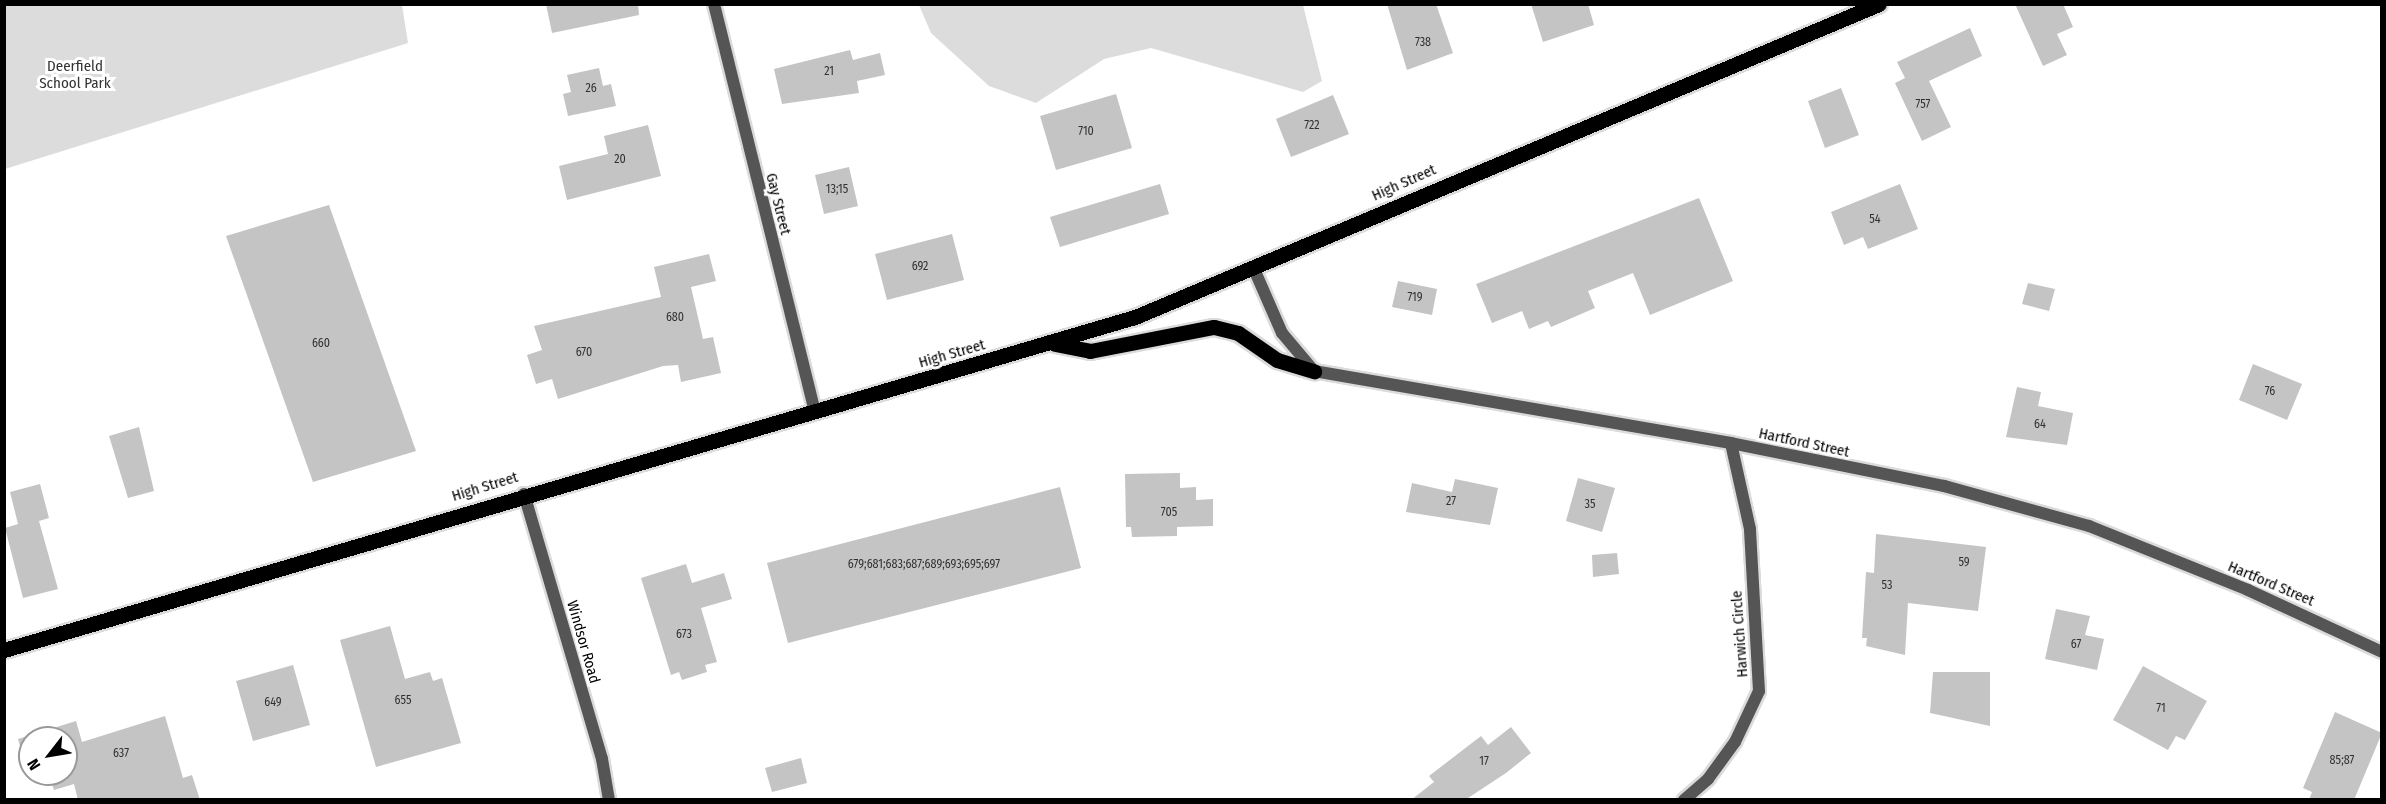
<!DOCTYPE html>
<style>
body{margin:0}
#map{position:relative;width:2386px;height:804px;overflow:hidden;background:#fff;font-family:"Fira Sans Condensed",sans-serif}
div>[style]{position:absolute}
.green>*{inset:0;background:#dcdcdc}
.building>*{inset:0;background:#c4c4c4}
.roads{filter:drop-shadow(2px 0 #dbdbdb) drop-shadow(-2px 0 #dbdbdb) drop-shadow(0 2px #dbdbdb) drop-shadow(0 -2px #dbdbdb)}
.minor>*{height:12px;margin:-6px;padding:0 6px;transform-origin:6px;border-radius:6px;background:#555}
.tertiary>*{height:12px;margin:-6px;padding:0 6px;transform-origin:6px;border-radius:6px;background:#555}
.primary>*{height:15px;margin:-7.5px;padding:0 7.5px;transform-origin:7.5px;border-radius:7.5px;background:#000}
span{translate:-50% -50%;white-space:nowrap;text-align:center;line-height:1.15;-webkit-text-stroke:6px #fff;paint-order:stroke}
.number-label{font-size:12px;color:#313131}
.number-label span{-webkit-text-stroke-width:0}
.park-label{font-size:15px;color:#333}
.street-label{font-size:15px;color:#000}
.frame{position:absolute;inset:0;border:6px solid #000;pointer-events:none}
.north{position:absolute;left:18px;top:726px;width:60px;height:60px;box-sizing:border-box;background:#fff;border:2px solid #999;border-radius:50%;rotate:239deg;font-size:16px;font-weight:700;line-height:24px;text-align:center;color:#000}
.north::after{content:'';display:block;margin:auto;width:21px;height:27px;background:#000;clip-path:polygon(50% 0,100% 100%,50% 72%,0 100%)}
</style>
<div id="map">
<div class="green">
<i style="clip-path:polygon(5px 4px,402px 5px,408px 43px,5px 169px)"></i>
<i style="clip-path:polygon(919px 5px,1303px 5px,1322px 81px,1303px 92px,1151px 48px,1104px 59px,1036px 103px,989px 86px,931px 33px)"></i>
</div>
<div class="building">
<i style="clip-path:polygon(546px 4px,638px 4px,639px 15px,552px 33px)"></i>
<i style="clip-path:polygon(1387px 4px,1436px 4px,1453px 53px,1407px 70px)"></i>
<i style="clip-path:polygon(1531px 4px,1588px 4px,1594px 25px,1543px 42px)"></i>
<i style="clip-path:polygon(2015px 4px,2063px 4px,2073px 27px,2057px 34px,2067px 55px,2043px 66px)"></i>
<i style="clip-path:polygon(1970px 28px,1982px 56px,1929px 81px,1951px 127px,1922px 141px,1895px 83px,1905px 78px,1897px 62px)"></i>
<i style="clip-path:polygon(850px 50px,853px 60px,880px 53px,885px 75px,857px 81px,859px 93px,782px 104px,774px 69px)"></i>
<i style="clip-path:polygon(599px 68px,603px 86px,611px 84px,616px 106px,568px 116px,563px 94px,571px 92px,567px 75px)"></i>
<i style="clip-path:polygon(1841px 88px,1859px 135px,1825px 148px,1808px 101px)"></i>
<i style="clip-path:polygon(1116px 94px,1132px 148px,1056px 170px,1040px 116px)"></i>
<i style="clip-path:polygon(1333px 95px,1349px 134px,1291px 157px,1276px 119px)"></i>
<i style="clip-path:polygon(648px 125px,661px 176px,567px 200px,559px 166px,608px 154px,604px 136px)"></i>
<i style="clip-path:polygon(849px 167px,858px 206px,824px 214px,815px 175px)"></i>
<i style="clip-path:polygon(1160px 184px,1169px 214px,1060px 247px,1050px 217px)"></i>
<i style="clip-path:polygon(1900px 184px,1918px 229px,1868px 249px,1863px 237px,1844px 245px,1831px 212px)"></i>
<i style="clip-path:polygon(1699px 198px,1733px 281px,1650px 315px,1633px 273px,1588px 291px,1595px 308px,1551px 327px,1548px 321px,1529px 329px,1522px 311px,1492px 323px,1476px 284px)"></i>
<i style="clip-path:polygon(329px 205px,416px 451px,313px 482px,226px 236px)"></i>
<i style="clip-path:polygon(952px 234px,964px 280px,887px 300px,875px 254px)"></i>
<i style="clip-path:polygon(709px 254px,716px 281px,691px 287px,703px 339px,713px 337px,721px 373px,681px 382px,678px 365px,663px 366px,558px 399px,552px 379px,536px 384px,527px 355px,542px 350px,534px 326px,661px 297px,654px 267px)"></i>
<i style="clip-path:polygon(1398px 281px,1437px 289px,1432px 315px,1392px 307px)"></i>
<i style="clip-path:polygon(2028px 283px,2055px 289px,2049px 311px,2022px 304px)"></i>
<i style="clip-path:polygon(2253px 364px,2302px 384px,2287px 420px,2239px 400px)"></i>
<i style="clip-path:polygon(2017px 387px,2041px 392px,2038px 406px,2073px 413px,2067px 445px,2006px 437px)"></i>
<i style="clip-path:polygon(139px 427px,154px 491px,128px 498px,109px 436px)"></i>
<i style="clip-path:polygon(1180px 473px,1180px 488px,1196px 487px,1196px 500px,1213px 499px,1213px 526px,1177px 527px,1177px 536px,1132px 537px,1131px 527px,1126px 527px,1125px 474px)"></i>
<i style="clip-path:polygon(1578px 478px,1615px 488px,1602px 532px,1566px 521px)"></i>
<i style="clip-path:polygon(1455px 479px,1498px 488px,1490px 525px,1406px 512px,1412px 483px,1452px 492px)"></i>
<i style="clip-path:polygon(40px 484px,49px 518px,39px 521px,58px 589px,23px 598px,5px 528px,18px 524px,10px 492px)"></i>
<i style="clip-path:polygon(1060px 487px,1081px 568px,788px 643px,767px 563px)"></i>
<i style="clip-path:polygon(1876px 534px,1986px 547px,1978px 611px,1908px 603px,1905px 655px,1866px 646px,1867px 638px,1862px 638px,1866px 572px,1874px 573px)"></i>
<i style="clip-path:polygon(1617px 553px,1619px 574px,1593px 577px,1592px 555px)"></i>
<i style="clip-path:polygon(686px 564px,692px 583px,724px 573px,732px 599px,701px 608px,717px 662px,705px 665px,707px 672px,682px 680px,679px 672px,671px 675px,641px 578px)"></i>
<i style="clip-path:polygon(2056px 609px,2090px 616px,2085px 635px,2104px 639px,2097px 670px,2045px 659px)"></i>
<i style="clip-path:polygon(390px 626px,405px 679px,430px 672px,433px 681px,442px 678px,461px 743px,376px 767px,340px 640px)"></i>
<i style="clip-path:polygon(293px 665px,310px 725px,253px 741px,236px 681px)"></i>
<i style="clip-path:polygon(2143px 666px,2207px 701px,2185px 740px,2176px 736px,2168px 750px,2113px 720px)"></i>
<i style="clip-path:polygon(1933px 672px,1990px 672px,1990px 726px,1930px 713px)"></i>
<i style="clip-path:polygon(2335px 712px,2382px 733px,2354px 800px,2309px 800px,2312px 792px,2303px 788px)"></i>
<i style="clip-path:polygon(165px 716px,183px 778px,192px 775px,200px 800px,78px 800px,74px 784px,54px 790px,49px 774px,66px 774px,66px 738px,30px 738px,26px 767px,18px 739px,76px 721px,82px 742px)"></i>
<i style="clip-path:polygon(1511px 727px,1531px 753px,1506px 773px,1465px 800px,1411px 800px,1434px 782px,1429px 776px,1481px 736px,1488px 745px)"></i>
<i style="clip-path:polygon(801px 758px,807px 783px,772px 792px,765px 768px)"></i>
</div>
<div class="roads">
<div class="minor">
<i style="left:524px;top:494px;width:276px;rotate:73.6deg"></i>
<i style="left:602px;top:759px;width:42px;rotate:80.3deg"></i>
<i style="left:1684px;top:800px;width:32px;rotate:-41deg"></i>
<i style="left:1708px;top:779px;width:46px;rotate:-53.9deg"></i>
<i style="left:1735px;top:742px;width:56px;rotate:-64.8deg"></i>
<i style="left:1759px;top:691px;width:162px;rotate:-93.2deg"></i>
<i style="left:1750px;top:529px;width:88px;rotate:-102.5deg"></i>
</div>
<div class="tertiary">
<i style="left:714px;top:4px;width:419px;rotate:76.1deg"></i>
<i style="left:1254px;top:269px;width:70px;rotate:66.4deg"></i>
<i style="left:1282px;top:333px;width:50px;rotate:49.9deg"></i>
<i style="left:1314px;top:371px;width:423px;rotate:9.8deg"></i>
<i style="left:1731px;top:443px;width:217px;rotate:11.4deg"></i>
<i style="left:1944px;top:486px;width:150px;rotate:15.4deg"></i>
<i style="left:2089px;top:526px;width:171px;rotate:21.9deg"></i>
<i style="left:2248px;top:590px;width:148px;rotate:24.8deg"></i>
</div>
<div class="primary">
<i style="left:1055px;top:344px;width:36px;rotate:11deg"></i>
<i style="left:1090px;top:351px;width:126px;rotate:-11deg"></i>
<i style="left:1214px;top:327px;width:25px;rotate:14deg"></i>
<i style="left:1238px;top:333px;width:47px;rotate:34.7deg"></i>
<i style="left:1277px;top:360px;width:39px;rotate:17deg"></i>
<i style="left:4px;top:650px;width:1179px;rotate:-16.41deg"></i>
<i style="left:1135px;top:317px;width:807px;rotate:-22.82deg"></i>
</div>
</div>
<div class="number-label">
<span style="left:1423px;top:43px">738</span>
<span style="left:829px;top:72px">21</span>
<span style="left:591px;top:89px">26</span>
<span style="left:1923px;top:105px">757</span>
<span style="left:1312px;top:126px">722</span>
<span style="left:1086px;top:132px">710</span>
<span style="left:620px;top:160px">20</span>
<span style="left:837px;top:190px">13;15</span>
<span style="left:1875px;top:220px">54</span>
<span style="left:920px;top:267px">692</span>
<span style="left:1415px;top:298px">719</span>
<span style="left:675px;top:318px">680</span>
<span style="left:321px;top:344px">660</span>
<span style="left:584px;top:353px">670</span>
<span style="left:2270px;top:392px">76</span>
<span style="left:2040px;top:425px">64</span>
<span style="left:1451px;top:502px">27</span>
<span style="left:1590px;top:505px">35</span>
<span style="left:1169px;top:513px">705</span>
<span style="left:1964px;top:563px">59</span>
<span style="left:924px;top:565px">679;681;683;687;689;693;695;697</span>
<span style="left:1887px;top:586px">53</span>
<span style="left:684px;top:635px">673</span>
<span style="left:2076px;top:645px">67</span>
<span style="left:403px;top:701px">655</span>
<span style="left:273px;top:703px">649</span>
<span style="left:2161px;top:709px">71</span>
<span style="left:121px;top:754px">637</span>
<span style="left:2342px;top:761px">85;87</span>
<span style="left:1484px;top:762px">17</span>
</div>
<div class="park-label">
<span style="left:75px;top:75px">Deerfield<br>School Park</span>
</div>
<div class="street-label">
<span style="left:1404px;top:183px;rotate:-24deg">High Street</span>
<span style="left:778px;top:204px;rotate:76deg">Gay Street</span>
<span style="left:952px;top:354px;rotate:-16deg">High Street</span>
<span style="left:1804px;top:443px;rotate:12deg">Hartford Street</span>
<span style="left:485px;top:487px;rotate:-17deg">High Street</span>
<span style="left:2271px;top:584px;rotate:23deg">Hartford Street</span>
<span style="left:1740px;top:634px;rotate:-94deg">Harwich Circle</span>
<span style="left:583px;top:642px;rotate:74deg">Windsor Road</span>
</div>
<div class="frame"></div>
<div class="north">N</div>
</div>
